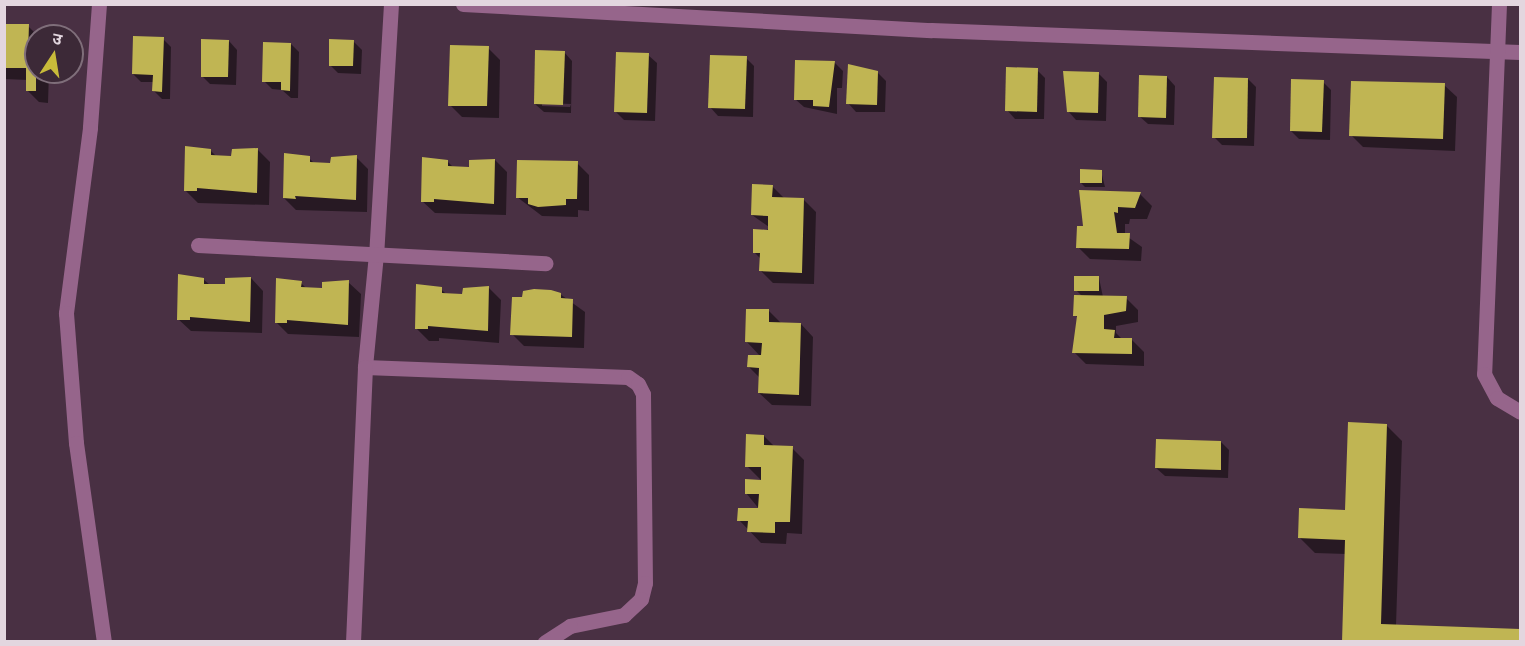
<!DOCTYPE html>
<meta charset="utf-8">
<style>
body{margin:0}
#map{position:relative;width:1525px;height:646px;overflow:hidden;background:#3c2937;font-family:"Titillium Web","Noto Sans Devanagari",sans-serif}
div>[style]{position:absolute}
.built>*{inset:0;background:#493043}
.shadow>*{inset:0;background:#0007}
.building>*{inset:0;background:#c0b553}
.minor>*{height:15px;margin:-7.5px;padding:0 7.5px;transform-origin:7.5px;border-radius:7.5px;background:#96658b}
span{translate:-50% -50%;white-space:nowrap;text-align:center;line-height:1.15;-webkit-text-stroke:6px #3c2937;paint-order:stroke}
.frame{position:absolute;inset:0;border:6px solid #e3d6df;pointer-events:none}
.north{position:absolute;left:24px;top:24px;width:60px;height:60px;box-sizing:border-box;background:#3c2937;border:2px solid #7f6e7a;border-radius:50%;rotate:12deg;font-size:16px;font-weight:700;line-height:24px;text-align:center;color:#e3d6df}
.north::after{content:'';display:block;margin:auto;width:21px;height:27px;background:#c9bb3a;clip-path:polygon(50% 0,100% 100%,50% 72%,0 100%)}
</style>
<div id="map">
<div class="built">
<i style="clip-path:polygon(evenodd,5px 5px,1520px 5px,1520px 641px,5px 641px,5px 5px,36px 36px,72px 36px,72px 72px,36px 72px,36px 36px)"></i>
</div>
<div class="shadow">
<i style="clip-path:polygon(4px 25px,28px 26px,38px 36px,36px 72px,49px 72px,48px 103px,39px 102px,27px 90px,28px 80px,4px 79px)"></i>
<i style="clip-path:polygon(163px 39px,171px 47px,170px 99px,162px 99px,154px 91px,154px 82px,141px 82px,133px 74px)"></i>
<i style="clip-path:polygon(229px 41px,237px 50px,236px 85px,210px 84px,202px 76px)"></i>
<i style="clip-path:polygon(353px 41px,362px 50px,361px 74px,338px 73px,330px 65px)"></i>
<i style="clip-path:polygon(291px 44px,299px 52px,298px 98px,291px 98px,282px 90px,272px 89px,264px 81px)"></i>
<i style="clip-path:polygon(488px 48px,500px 60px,499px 118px,462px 117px,450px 105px)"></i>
<i style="clip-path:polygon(evenodd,564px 52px,572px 61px,571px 113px,544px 112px,535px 104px,564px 52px,542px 103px,571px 104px,570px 107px,542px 106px,542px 103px)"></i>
<i style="clip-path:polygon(648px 55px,657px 63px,655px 121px,624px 120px,616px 112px)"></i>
<i style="clip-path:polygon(746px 58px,754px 66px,753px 117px,718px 116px,710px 107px)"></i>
<i style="clip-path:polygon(834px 62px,843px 71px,842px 88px,837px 88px,837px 114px,804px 107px,795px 99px)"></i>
<i style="clip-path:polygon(1037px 70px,1045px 78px,1044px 119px,1015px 119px,1007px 110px)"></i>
<i style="clip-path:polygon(877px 72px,886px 81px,885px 112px,856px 112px,848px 103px)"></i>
<i style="clip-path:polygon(1099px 74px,1107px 82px,1106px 121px,1076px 120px,1068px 111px)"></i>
<i style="clip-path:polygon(1167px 77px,1175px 86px,1174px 125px,1148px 124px,1139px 116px)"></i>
<i style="clip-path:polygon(1248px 79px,1256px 87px,1254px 146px,1222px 145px,1214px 137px)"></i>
<i style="clip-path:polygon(1323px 82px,1331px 90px,1330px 140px,1299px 139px,1291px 131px)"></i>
<i style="clip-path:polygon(1444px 85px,1457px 97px,1455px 151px,1363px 147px,1351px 135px)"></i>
<i style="clip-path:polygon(210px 150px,217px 157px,233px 157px,258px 150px,270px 162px,269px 205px,198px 203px,185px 190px)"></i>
<i style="clip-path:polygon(356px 157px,368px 169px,367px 212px,296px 210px,284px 198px,309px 158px,315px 164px,332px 165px)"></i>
<i style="clip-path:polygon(495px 160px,507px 172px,506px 215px,435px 213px,422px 201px,447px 161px,454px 168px,470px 168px)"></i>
<i style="clip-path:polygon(577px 163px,589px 175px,589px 211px,578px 210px,578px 217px,542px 216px,517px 197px)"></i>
<i style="clip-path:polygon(1101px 171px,1105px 187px,1085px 187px,1081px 183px)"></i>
<i style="clip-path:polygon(772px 186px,785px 199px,804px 200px,816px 212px,814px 284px,773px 283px,761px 271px,761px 259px,754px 252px,769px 227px,752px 215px)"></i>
<i style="clip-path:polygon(1081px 192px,1140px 194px,1152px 206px,1147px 219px,1130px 219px,1129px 224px,1125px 224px,1125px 235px,1142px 247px,1141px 261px,1090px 259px,1078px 247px,1084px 228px)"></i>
<i style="clip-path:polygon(251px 278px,263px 291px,262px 333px,191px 331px,178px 319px,203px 279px,210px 285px,226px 286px)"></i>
<i style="clip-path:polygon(1099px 278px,1103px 297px,1126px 298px,1138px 310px,1138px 322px,1116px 326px,1116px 333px,1122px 339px,1132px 340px,1144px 352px,1144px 366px,1086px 364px,1074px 352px,1079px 319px,1075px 315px,1082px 296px,1076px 290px)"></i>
<i style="clip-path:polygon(348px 282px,361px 294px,359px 337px,288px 334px,276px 322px,301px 283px,307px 289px,324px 289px)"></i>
<i style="clip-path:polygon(489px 288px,501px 300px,499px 343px,439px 338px,439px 341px,429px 341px,416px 328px,441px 289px,447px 295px,464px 295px)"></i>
<i style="clip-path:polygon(560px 294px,585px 312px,584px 348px,524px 346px,512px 334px)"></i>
<i style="clip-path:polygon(769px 311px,782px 324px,801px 324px,813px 337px,811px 406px,772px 405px,759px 393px,760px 378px,749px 367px,761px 357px,746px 341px)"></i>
<i style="clip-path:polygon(1386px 425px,1402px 441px,1396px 626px,1520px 630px,1520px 642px,1343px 642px,1346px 554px,1315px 553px,1300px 538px,1347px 511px)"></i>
<i style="clip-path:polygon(764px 436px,775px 447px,792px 448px,804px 460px,802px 534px,787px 533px,786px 544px,761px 543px,739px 520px,760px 510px,746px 493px,762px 481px,747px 466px)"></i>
<i style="clip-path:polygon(1221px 442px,1229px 450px,1228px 478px,1165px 476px,1156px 468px)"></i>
</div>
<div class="building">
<i style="clip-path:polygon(4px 24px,29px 24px,28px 56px,36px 56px,36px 91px,26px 91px,26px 68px,4px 68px)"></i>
<i style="clip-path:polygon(133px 36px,164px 37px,162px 92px,152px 91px,153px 75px,132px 74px)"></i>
<i style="clip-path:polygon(201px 39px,229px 40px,228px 77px,201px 77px)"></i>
<i style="clip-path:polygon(329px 39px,354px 40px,353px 66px,329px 66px)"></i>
<i style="clip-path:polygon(263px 42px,291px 43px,290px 91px,281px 90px,281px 82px,262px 82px)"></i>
<i style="clip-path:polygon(450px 45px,489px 46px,487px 106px,448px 106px)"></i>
<i style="clip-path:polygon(535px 50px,565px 51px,563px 105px,534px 104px)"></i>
<i style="clip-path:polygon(616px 52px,649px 53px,647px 113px,614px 112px)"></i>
<i style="clip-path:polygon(710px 55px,747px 56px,745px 109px,708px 108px)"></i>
<i style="clip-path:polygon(795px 60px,835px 61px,829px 107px,813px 106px,813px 100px,794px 100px)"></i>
<i style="clip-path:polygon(848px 64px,878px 71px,877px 105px,846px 104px)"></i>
<i style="clip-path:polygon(1006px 67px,1038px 68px,1037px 112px,1005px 111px)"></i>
<i style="clip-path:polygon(1063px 71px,1099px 72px,1098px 113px,1067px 112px)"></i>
<i style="clip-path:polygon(1139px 75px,1167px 76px,1166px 118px,1138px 117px)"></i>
<i style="clip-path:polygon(1214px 77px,1248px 78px,1247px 138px,1212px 138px)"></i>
<i style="clip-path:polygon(1291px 79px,1324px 80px,1322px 132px,1290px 131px)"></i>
<i style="clip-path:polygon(1351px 81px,1445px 83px,1443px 139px,1349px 136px)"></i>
<i style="clip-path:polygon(185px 146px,211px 149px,211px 155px,231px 156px,232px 149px,258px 148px,257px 193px,197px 188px,197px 191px,184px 191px)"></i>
<i style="clip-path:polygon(284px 153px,310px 156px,310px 162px,330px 163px,331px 157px,357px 155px,356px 200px,295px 196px,296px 199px,283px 198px)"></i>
<i style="clip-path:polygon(422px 157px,448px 160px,448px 166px,469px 167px,469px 160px,495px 159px,494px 204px,434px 199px,434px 202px,421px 202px)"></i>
<i style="clip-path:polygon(517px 160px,578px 161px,577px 199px,566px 199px,566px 205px,538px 207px,528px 204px,528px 198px,516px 198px)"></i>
<i style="clip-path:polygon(1080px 169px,1102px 170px,1102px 183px,1080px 183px)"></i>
<i style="clip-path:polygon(752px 184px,773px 185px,772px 197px,804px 198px,802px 273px,759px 271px,760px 253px,753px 253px,753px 229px,768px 230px,768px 216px,751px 215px)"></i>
<i style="clip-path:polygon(1079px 190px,1141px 192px,1135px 208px,1118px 207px,1118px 213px,1114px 212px,1117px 233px,1130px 233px,1129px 249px,1076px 248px,1077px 226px,1083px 226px)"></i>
<i style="clip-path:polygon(178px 274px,204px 278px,204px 284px,225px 284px,225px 278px,251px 277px,250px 322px,190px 317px,190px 320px,177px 320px)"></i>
<i style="clip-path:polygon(1074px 276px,1099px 276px,1099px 291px,1074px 291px)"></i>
<i style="clip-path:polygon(276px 278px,302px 281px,301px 287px,322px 288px,322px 282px,349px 280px,348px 325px,287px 320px,287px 323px,275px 323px)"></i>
<i style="clip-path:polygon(416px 284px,442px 287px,442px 293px,462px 294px,463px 288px,489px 286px,488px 331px,428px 326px,428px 329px,415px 329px)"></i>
<i style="clip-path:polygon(534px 289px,551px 290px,561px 293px,561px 298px,573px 299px,572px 337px,510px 335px,512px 297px,522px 297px,523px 291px)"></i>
<i style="clip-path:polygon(1074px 295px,1127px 296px,1126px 311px,1104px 315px,1104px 329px,1115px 330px,1114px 338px,1132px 338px,1132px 354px,1072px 353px,1077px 316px,1073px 316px)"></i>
<i style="clip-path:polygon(746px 309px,769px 309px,769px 322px,801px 323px,799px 395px,758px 393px,759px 368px,747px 367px,748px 355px,761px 355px,762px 343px,745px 342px)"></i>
<i style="clip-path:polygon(1348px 422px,1387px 424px,1381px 624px,1520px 629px,1520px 642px,1342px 642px,1345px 540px,1298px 538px,1299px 508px,1345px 510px)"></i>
<i style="clip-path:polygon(746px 434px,764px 435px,764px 445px,793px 446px,790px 522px,775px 522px,775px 533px,747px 532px,748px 521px,737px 521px,738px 508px,758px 508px,759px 494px,745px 494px,745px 479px,761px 480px,761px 467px,745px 467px)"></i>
<i style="clip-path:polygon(1156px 439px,1221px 441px,1221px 470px,1155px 468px)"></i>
</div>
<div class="minor">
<i style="left:99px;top:4px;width:124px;rotate:94.2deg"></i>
<i style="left:90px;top:128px;width:187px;rotate:97.4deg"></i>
<i style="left:66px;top:313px;width:130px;rotate:85.6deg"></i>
<i style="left:76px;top:443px;width:201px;rotate:82deg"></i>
<i style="left:391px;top:4px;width:250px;rotate:93.4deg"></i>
<i style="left:376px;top:254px;width:114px;rotate:95.6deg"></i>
<i style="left:365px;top:367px;width:263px;rotate:2.2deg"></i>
<i style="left:628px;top:377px;width:12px;rotate:35deg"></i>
<i style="left:638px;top:384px;width:11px;rotate:63deg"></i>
<i style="left:643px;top:394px;width:189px;rotate:89.4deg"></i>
<i style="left:645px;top:583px;width:16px;rotate:104deg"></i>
<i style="left:641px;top:599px;width:23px;rotate:137deg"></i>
<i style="left:624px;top:615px;width:55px;rotate:168.5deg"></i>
<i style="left:570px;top:626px;width:30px;rotate:147deg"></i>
<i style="left:463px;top:4px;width:469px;rotate:3.2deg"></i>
<i style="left:931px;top:30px;width:589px;rotate:2.14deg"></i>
<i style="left:1499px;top:4px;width:370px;rotate:92.3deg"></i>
<i style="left:1484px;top:374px;width:27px;rotate:62deg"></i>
<i style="left:1497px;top:398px;width:27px;rotate:31deg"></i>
<i style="left:198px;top:245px;width:348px;rotate:3deg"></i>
<i style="left:353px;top:642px;width:275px;rotate:-87.5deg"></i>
</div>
<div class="frame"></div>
<div class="north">उ</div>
</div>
